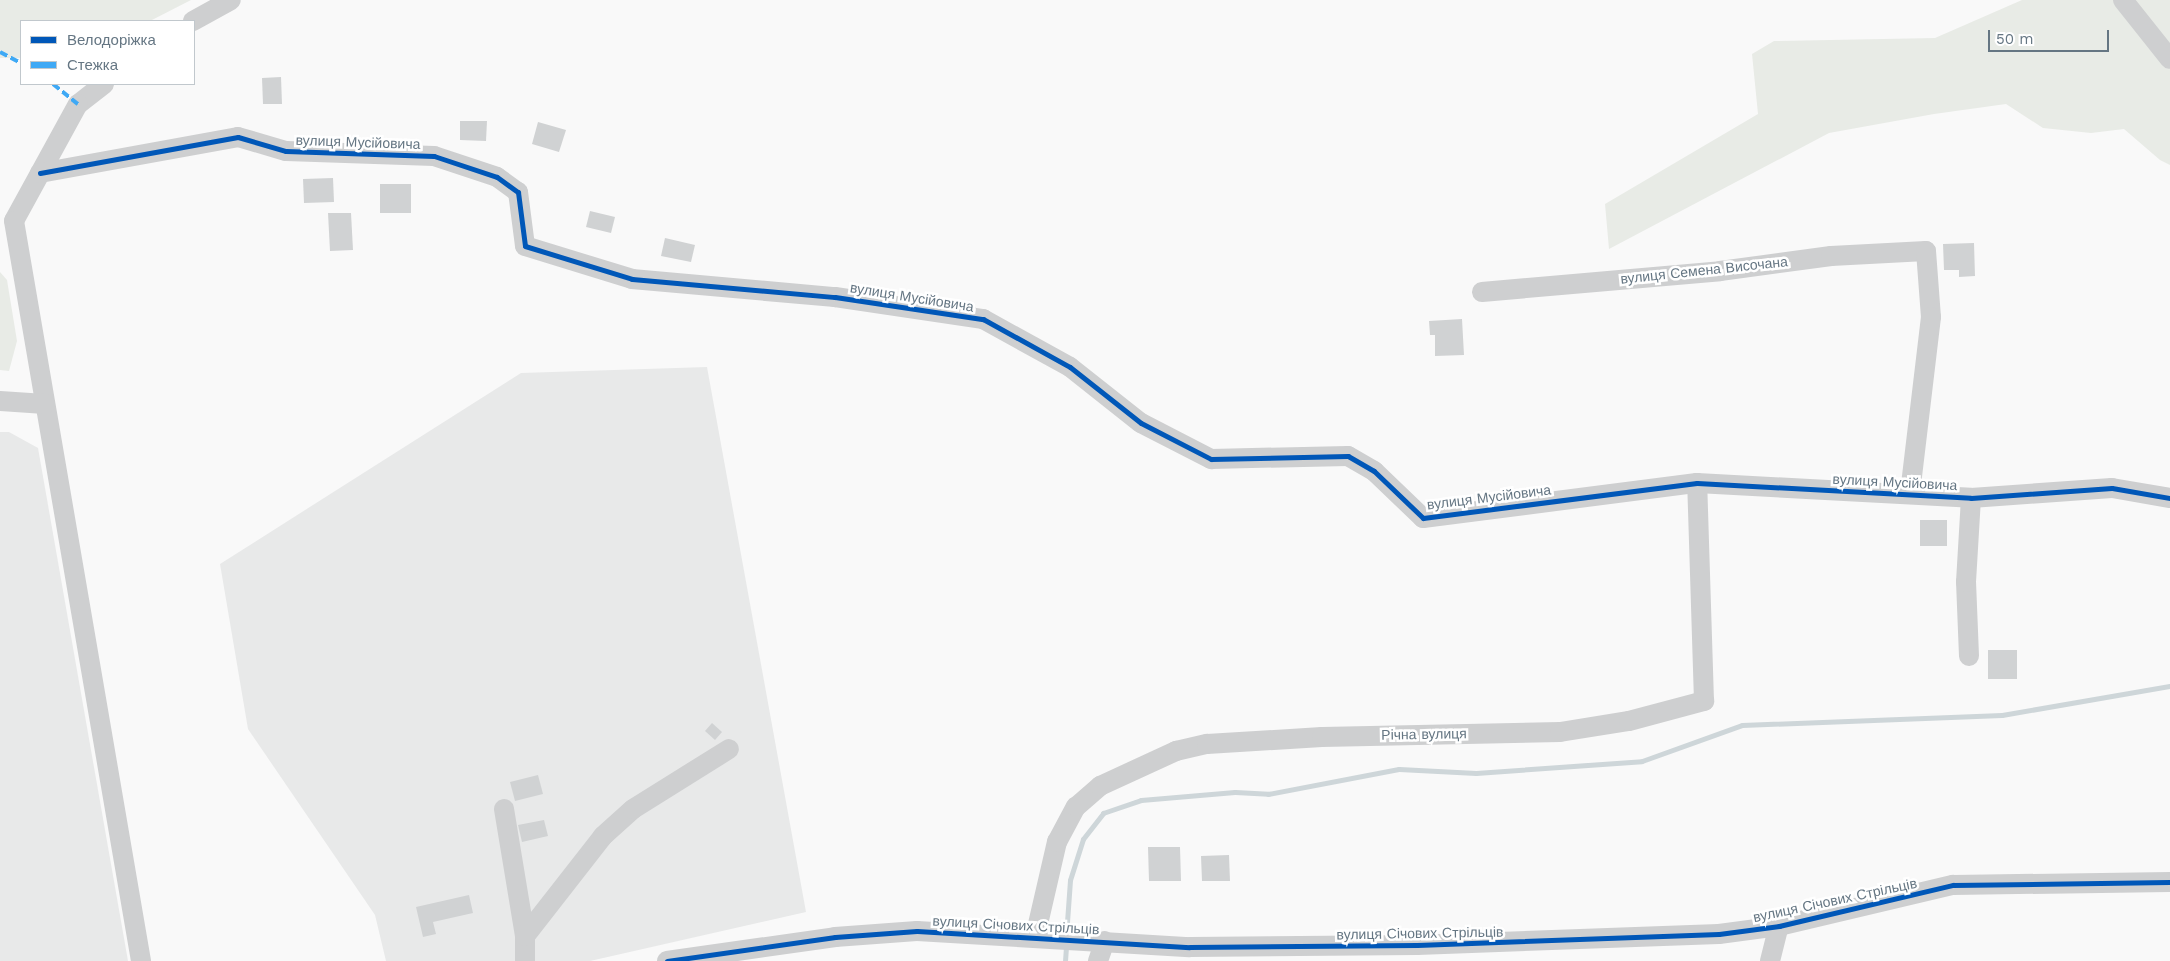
<!DOCTYPE html>
<meta charset="utf-8">
<style>
body{margin:0}
#map{position:relative;width:2170px;height:961px;overflow:hidden;background:#f9f9f9;font-family:"Work Sans",sans-serif}
div>[style]{position:absolute}
.built>*{inset:0;background:#e8e9e9}
.green>*{inset:0;background:#e8ebe6}
.stream>*{height:5px;margin:-2.5px;padding:0 2.5px;transform-origin:2.5px;border-radius:2.5px;background:#ced6d9}
.building>*{inset:0;background:#d0d2d3}
.minor>*{height:20px;margin:-10px;padding:0 10px;transform-origin:10px;border-radius:10px;background:#cecfd0}
.quiet>*{height:4px;margin-top:-2px;transform-origin:0;background:repeating-linear-gradient(90deg,#3fa9f5 0 8px,transparent 0 12px)}
.cycleway>*{height:5px;margin:-2.5px;padding:0 2.5px;transform-origin:2.5px;border-radius:2.5px;background:#0057b8}
span{translate:-50% -50%;white-space:nowrap;text-align:center;line-height:1.15;-webkit-text-stroke:5px #fff;paint-order:stroke}
.street-label{font-size:14px;color:#657683}
.legend{position:absolute;left:20px;top:20px;width:175px;height:65px;box-sizing:border-box;background:#fff;border:1px solid #c1c8cd;margin:0;padding:6px 9px;list-style:none;font-size:15px;color:#657683}
.legend li{display:flex;align-items:center;gap:10px;height:25px}
.legend b{width:25px;border:1px solid #c1c8cd}
.scale{position:absolute;left:1988px;top:30px;width:121px;height:22px;box-sizing:border-box;border:2px solid #657683;border-top:0;padding-left:6px;font-size:15px;line-height:18px;white-space:nowrap;color:#657683;-webkit-text-stroke:4px #fff;paint-order:stroke}
</style>
<div id="map">
<div class="built">
<i style="clip-path:polygon(707px 367px,806px 912px,590px 961px,386px 961px,375px 915px,248px 729px,220px 564px,521px 373px)"></i>
<i style="clip-path:polygon(0 432px,9px 432px,38px 448px,128px 961px,0 961px)"></i>
</div>
<div class="green">
<i style="clip-path:polygon(0 0,191px 0,150px 21px,21px 21px,21px 58px,0 58px)"></i>
<i style="clip-path:polygon(2022px 0,2170px 0,2170px 165px,2160px 160px,2124px 129px,2091px 133px,2043px 128px,2006px 104px,1934px 114px,1829px 133px,1609px 249px,1605px 204px,1758px 114px,1752px 54px,1774px 41px,1935px 38px)"></i>
<i style="clip-path:polygon(0 272px,7px 280px,17px 341px,9px 371px,0 370px)"></i>
</div>
<div class="stream">
<i style="left:1066px;top:936px;width:56px;rotate:-85.9deg"></i>
<i style="left:1070px;top:880px;width:43px;rotate:-72.4deg"></i>
<i style="left:1083px;top:839px;width:33px;rotate:-52deg"></i>
<i style="left:1103px;top:813px;width:40px;rotate:-18.9deg"></i>
<i style="left:1141px;top:800px;width:94px;rotate:-4.9deg"></i>
<i style="left:1235px;top:792px;width:33px;rotate:3deg"></i>
<i style="left:1268px;top:794px;width:133px;rotate:-10.8deg"></i>
<i style="left:1399px;top:769px;width:77px;rotate:3deg"></i>
<i style="left:1476px;top:773px;width:166px;rotate:-4.1deg"></i>
<i style="left:1642px;top:761px;width:106px;rotate:-19.8deg"></i>
<i style="left:1742px;top:725px;width:260px;rotate:-2.2deg"></i>
<i style="left:2002px;top:715px;width:170px;rotate:-9.8deg"></i>
<i style="left:1065px;top:961px;width:16px;rotate:-86deg"></i>
</div>
<div class="building">
<i style="clip-path:polygon(281px 77px,282px 104px,263px 104px,262px 78px)"></i>
<i style="clip-path:polygon(460px 121px,487px 121px,486px 141px,460px 140px)"></i>
<i style="clip-path:polygon(538px 122px,566px 130px,559px 152px,532px 144px)"></i>
<i style="clip-path:polygon(333px 178px,334px 202px,304px 203px,303px 179px)"></i>
<i style="clip-path:polygon(380px 184px,411px 184px,411px 213px,380px 213px)"></i>
<i style="clip-path:polygon(590px 211px,615px 217px,611px 233px,586px 227px)"></i>
<i style="clip-path:polygon(328px 213px,351px 213px,353px 250px,330px 251px)"></i>
<i style="clip-path:polygon(665px 238px,695px 245px,691px 262px,661px 256px)"></i>
<i style="clip-path:polygon(1974px 243px,1975px 276px,1959px 277px,1959px 270px,1944px 270px,1943px 244px)"></i>
<i style="clip-path:polygon(1462px 319px,1464px 355px,1435px 356px,1435px 335px,1430px 335px,1429px 321px)"></i>
<i style="clip-path:polygon(1920px 520px,1947px 520px,1947px 546px,1920px 546px)"></i>
<i style="clip-path:polygon(1988px 650px,2017px 650px,2017px 679px,1988px 679px)"></i>
<i style="clip-path:polygon(712px 723px,722px 732px,715px 740px,705px 731px)"></i>
<i style="clip-path:polygon(538px 775px,543px 794px,515px 801px,510px 782px)"></i>
<i style="clip-path:polygon(544px 820px,548px 836px,522px 842px,518px 825px)"></i>
<i style="clip-path:polygon(1148px 847px,1180px 847px,1181px 881px,1149px 881px)"></i>
<i style="clip-path:polygon(1229px 855px,1230px 881px,1202px 881px,1201px 856px)"></i>
<i style="clip-path:polygon(469px 895px,473px 913px,433px 922px,436px 934px,423px 937px,416px 907px)"></i>
</div>
<div class="minor">
<i style="left:2123px;top:0;width:75px;rotate:51.5deg"></i>
<i style="left:193px;top:21px;width:43px;rotate:-28.9deg"></i>
<i style="left:104px;top:84px;width:33px;rotate:142deg"></i>
<i style="left:78px;top:104px;width:133px;rotate:118.7deg"></i>
<i style="left:14px;top:221px;width:751px;rotate:80.26deg"></i>
<i style="left:40px;top:173px;width:201px;rotate:-10.3deg"></i>
<i style="left:238px;top:137px;width:50px;rotate:16.3deg"></i>
<i style="left:286px;top:151px;width:148px;rotate:1.9deg"></i>
<i style="left:434px;top:156px;width:66px;rotate:18.4deg"></i>
<i style="left:497px;top:177px;width:26px;rotate:36deg"></i>
<i style="left:518px;top:192px;width:54px;rotate:82.6deg"></i>
<i style="left:525px;top:246px;width:112px;rotate:17.1deg"></i>
<i style="left:632px;top:279px;width:204px;rotate:5.1deg"></i>
<i style="left:835px;top:297px;width:150px;rotate:8.5deg"></i>
<i style="left:983px;top:319px;width:99px;rotate:28.9deg"></i>
<i style="left:1070px;top:367px;width:90px;rotate:38.3deg"></i>
<i style="left:1141px;top:423px;width:79px;rotate:27.2deg"></i>
<i style="left:1211px;top:459px;width:137px;rotate:-1.3deg"></i>
<i style="left:1348px;top:456px;width:30px;rotate:30deg"></i>
<i style="left:1374px;top:471px;width:68px;rotate:43.8deg"></i>
<i style="left:1423px;top:518px;width:276px;rotate:-7.3deg"></i>
<i style="left:1697px;top:483px;width:274px;rotate:3.1deg"></i>
<i style="left:1971px;top:498px;width:141px;rotate:-4.1deg"></i>
<i style="left:2112px;top:488px;width:59px;rotate:9.8deg"></i>
<i style="left:1482px;top:292px;width:239px;rotate:-5deg"></i>
<i style="left:1720px;top:271px;width:112px;rotate:-7.7deg"></i>
<i style="left:1831px;top:256px;width:95px;rotate:-3deg"></i>
<i style="left:1926px;top:251px;width:66px;rotate:85.7deg"></i>
<i style="left:1931px;top:317px;width:177px;rotate:96.8deg"></i>
<i style="left:0;top:401px;width:45px;rotate:3.8deg"></i>
<i style="left:1969px;top:656px;width:74px;rotate:-92.3deg"></i>
<i style="left:1966px;top:582px;width:84px;rotate:-86.6deg"></i>
<i style="left:504px;top:809px;width:129px;rotate:80.6deg"></i>
<i style="left:525px;top:936px;width:25px;rotate:90deg"></i>
<i style="left:525px;top:936px;width:127px;rotate:-52deg"></i>
<i style="left:603px;top:836px;width:40px;rotate:-42deg"></i>
<i style="left:633px;top:809px;width:113px;rotate:-32deg"></i>
<i style="left:1035px;top:937px;width:98px;rotate:-77deg"></i>
<i style="left:1057px;top:842px;width:40px;rotate:-62deg"></i>
<i style="left:1076px;top:807px;width:32px;rotate:-41deg"></i>
<i style="left:1100px;top:786px;width:84px;rotate:-24.7deg"></i>
<i style="left:1176px;top:751px;width:32px;rotate:-13deg"></i>
<i style="left:1207px;top:744px;width:115px;rotate:-3.5deg"></i>
<i style="left:1322px;top:737px;width:238px;rotate:-1.2deg"></i>
<i style="left:1560px;top:732px;width:70px;rotate:-9.1deg"></i>
<i style="left:1629px;top:721px;width:78px;rotate:-14.9deg"></i>
<i style="left:1704px;top:701px;width:218px;rotate:-91.8deg"></i>
<i style="left:667px;top:961px;width:170px;rotate:-8.1deg"></i>
<i style="left:835px;top:937px;width:82px;rotate:-4.2deg"></i>
<i style="left:917px;top:931px;width:273px;rotate:3.4deg"></i>
<i style="left:1190px;top:947px;width:227px;rotate:-0.5deg"></i>
<i style="left:1417px;top:945px;width:302px;rotate:-2.1deg"></i>
<i style="left:1719px;top:934px;width:61px;rotate:-7.6deg"></i>
<i style="left:1779px;top:926px;width:179px;rotate:-13.3deg"></i>
<i style="left:1953px;top:885px;width:217px;rotate:-0.8deg"></i>
<i style="left:1098px;top:961px;width:21px;rotate:-71deg"></i>
<i style="left:1770px;top:961px;width:36px;rotate:-76deg"></i>
</div>
<div class="quiet">
<i style="left:0;top:52px;width:24px;rotate:28deg"></i>
<i style="left:53px;top:84px;width:32px;rotate:39deg"></i>
</div>
<div class="cycleway">
<i style="left:40px;top:173px;width:201px;rotate:-10.3deg"></i>
<i style="left:238px;top:137px;width:50px;rotate:16.3deg"></i>
<i style="left:286px;top:151px;width:148px;rotate:1.9deg"></i>
<i style="left:434px;top:156px;width:66px;rotate:18.4deg"></i>
<i style="left:497px;top:177px;width:26px;rotate:36deg"></i>
<i style="left:518px;top:192px;width:54px;rotate:82.6deg"></i>
<i style="left:525px;top:246px;width:112px;rotate:17.1deg"></i>
<i style="left:632px;top:279px;width:204px;rotate:5.1deg"></i>
<i style="left:835px;top:297px;width:150px;rotate:8.5deg"></i>
<i style="left:983px;top:319px;width:99px;rotate:28.9deg"></i>
<i style="left:1070px;top:367px;width:90px;rotate:38.3deg"></i>
<i style="left:1141px;top:423px;width:79px;rotate:27.2deg"></i>
<i style="left:1211px;top:459px;width:137px;rotate:-1.3deg"></i>
<i style="left:1348px;top:456px;width:30px;rotate:30deg"></i>
<i style="left:1374px;top:471px;width:68px;rotate:43.8deg"></i>
<i style="left:1423px;top:518px;width:276px;rotate:-7.3deg"></i>
<i style="left:1697px;top:483px;width:274px;rotate:3.1deg"></i>
<i style="left:1971px;top:498px;width:141px;rotate:-4.1deg"></i>
<i style="left:2112px;top:488px;width:59px;rotate:9.8deg"></i>
<i style="left:667px;top:961px;width:170px;rotate:-8.1deg"></i>
<i style="left:835px;top:937px;width:82px;rotate:-4.2deg"></i>
<i style="left:917px;top:931px;width:273px;rotate:3.4deg"></i>
<i style="left:1190px;top:947px;width:227px;rotate:-0.5deg"></i>
<i style="left:1417px;top:945px;width:302px;rotate:-2.1deg"></i>
<i style="left:1719px;top:934px;width:61px;rotate:-7.6deg"></i>
<i style="left:1779px;top:926px;width:179px;rotate:-13.3deg"></i>
<i style="left:1953px;top:885px;width:217px;rotate:-0.8deg"></i>
</div>
<div class="street-label">
<span style="left:358px;top:142px;rotate:2deg">вулиця Мусійовича</span>
<span style="left:1704px;top:270px;rotate:-6deg">вулиця Семена Височана</span>
<span style="left:912px;top:297px;rotate:9deg">вулиця Мусійовича</span>
<span style="left:1895px;top:482px;rotate:3deg">вулиця Мусійовича</span>
<span style="left:1489px;top:497px;rotate:-7deg">вулиця Мусійовича</span>
<span style="left:1424px;top:734px;rotate:-1deg">Річна вулиця</span>
<span style="left:1835px;top:900px;rotate:-12deg">вулиця Січових Стрільців</span>
<span style="left:1016px;top:925px;rotate:3deg">вулиця Січових Стрільців</span>
<span style="left:1420px;top:933px;rotate:-1deg">вулиця Січових Стрільців</span>
</div>
<ul class="legend">
<li><b style="height:6px;background:#0057b8"></b>Велодоріжка</li>
<li><b style="height:6px;background:#3fa9f5"></b>Стежка</li>
</ul>
<div class="scale">50 m</div>
</div>
